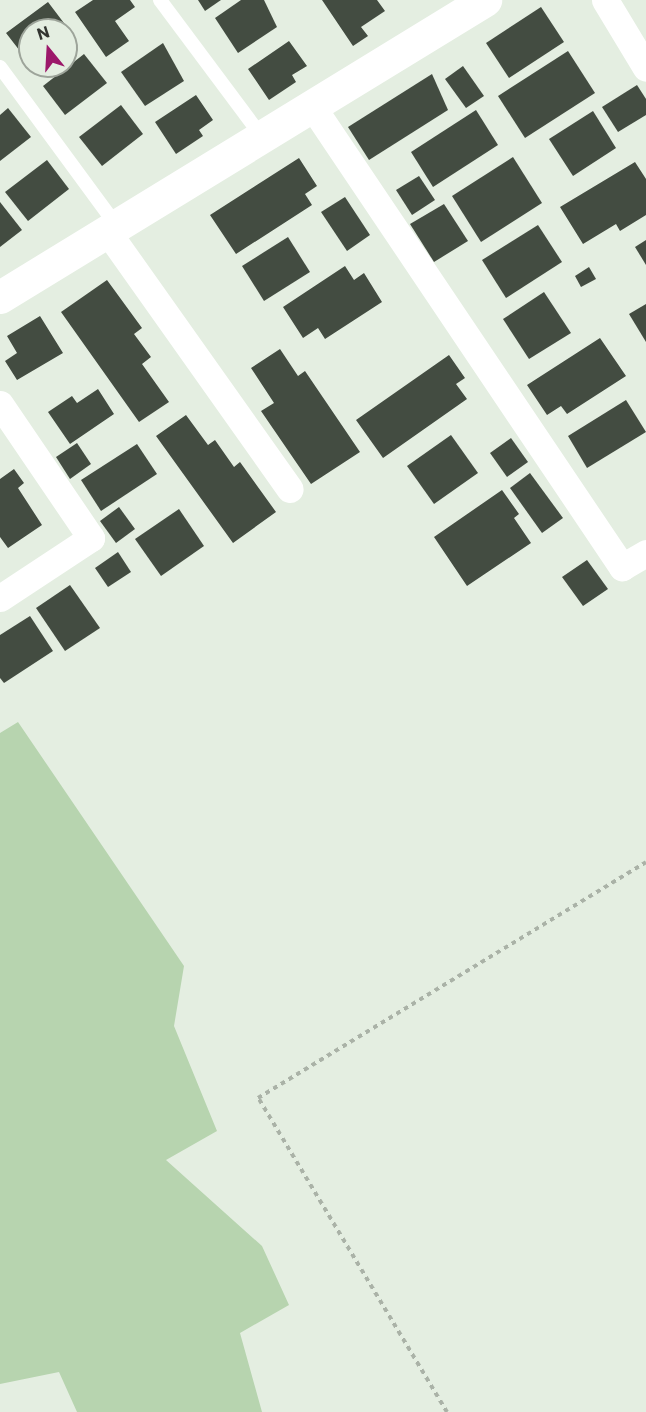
<!DOCTYPE html>
<style>
body{margin:0}
#map{position:relative;width:646px;height:1412px;overflow:hidden;background:#e4eee1;font-family:Commissioner,sans-serif}
div>[style]{position:absolute}
.green>*{inset:0;background:#b7d4af}
.building>*{inset:0;background:#434c41}
.path>*{height:4px;margin-top:-2px;transform-origin:0;background:repeating-linear-gradient(90deg,#aab2a7 0 4.5px,transparent 0 9px)}
.service>*{height:14px;margin:-7px;padding:0 7px;transform-origin:7px;border-radius:7px;background:#fff}
.minor>*{height:27px;margin:-13.5px;padding:0 13.5px;transform-origin:13.5px;border-radius:13.5px;background:#fff}
.tertiary>*{height:33px;margin:-16.5px;padding:0 16.5px;transform-origin:16.5px;border-radius:16.5px;background:#fff}
span{translate:-50% -50%;white-space:nowrap;text-align:center;line-height:1.15;-webkit-text-stroke:6px #e4eee1;paint-order:stroke}
.north{position:absolute;left:18px;top:18px;width:60px;height:60px;box-sizing:border-box;background:#e4eee1;border:2px solid #9da49a;border-radius:50%;rotate:342deg;font-size:16px;font-weight:700;line-height:24px;text-align:center;color:#323530}
.north::after{content:'';display:block;margin:auto;width:21px;height:27px;background:#9c186a;clip-path:polygon(50% 0,100% 100%,50% 72%,0 100%)}
</style>
<div id="map">
<div class="green">
<i style="clip-path:polygon(18px 722px,184px 966px,174px 1026px,217px 1131px,166px 1160px,262px 1246px,289px 1305px,240px 1333px,262px 1412px,77px 1412px,59px 1372px,0 1384px,0 733px)"></i>
</div>
<div class="building">
<i style="clip-path:polygon(93px 0,130px 0,135px 7px,115px 21px,129px 41px,106px 57px,75px 12px)"></i>
<i style="clip-path:polygon(198px 0,221px 0,205px 11px)"></i>
<i style="clip-path:polygon(241px 0,264px 0,277px 27px,238px 53px,215px 18px)"></i>
<i style="clip-path:polygon(322px 0,377px 0,385px 11px,361px 27px,368px 36px,353px 46px)"></i>
<i style="clip-path:polygon(48px 2px,70px 31px,66px 34px,66px 30px,30px 30px,30px 64px,6px 33px)"></i>
<i style="clip-path:polygon(541px 7px,564px 42px,509px 78px,486px 43px)"></i>
<i style="clip-path:polygon(289px 41px,307px 66px,292px 75px,296px 82px,269px 100px,248px 69px)"></i>
<i style="clip-path:polygon(163px 43px,184px 81px,145px 106px,121px 72px)"></i>
<i style="clip-path:polygon(568px 51px,595px 93px,525px 138px,498px 96px)"></i>
<i style="clip-path:polygon(84px 54px,107px 83px,65px 115px,43px 86px)"></i>
<i style="clip-path:polygon(463px 66px,484px 96px,466px 108px,445px 79px)"></i>
<i style="clip-path:polygon(432px 74px,448px 110px,369px 160px,348px 127px)"></i>
<i style="clip-path:polygon(637px 85px,646px 99px,646px 115px,618px 132px,602px 107px)"></i>
<i style="clip-path:polygon(196px 95px,213px 120px,199px 130px,203px 136px,176px 154px,155px 122px)"></i>
<i style="clip-path:polygon(121px 105px,143px 134px,102px 166px,79px 137px)"></i>
<i style="clip-path:polygon(8px 108px,31px 137px,0 161px,0 115px)"></i>
<i style="clip-path:polygon(476px 110px,498px 145px,433px 187px,411px 152px)"></i>
<i style="clip-path:polygon(593px 111px,616px 148px,573px 176px,549px 139px)"></i>
<i style="clip-path:polygon(513px 157px,542px 203px,481px 242px,452px 196px)"></i>
<i style="clip-path:polygon(299px 158px,317px 186px,305px 194px,312px 205px,236px 254px,210px 215px)"></i>
<i style="clip-path:polygon(47px 160px,69px 189px,28px 221px,5px 192px)"></i>
<i style="clip-path:polygon(635px 162px,646px 179px,646px 215px,620px 231px,616px 224px,583px 244px,560px 207px)"></i>
<i style="clip-path:polygon(419px 176px,435px 200px,412px 215px,396px 190px)"></i>
<i style="clip-path:polygon(345px 197px,370px 235px,347px 251px,321px 212px)"></i>
<i style="clip-path:polygon(0 202px,22px 230px,0 247px)"></i>
<i style="clip-path:polygon(444px 204px,468px 241px,434px 262px,410px 224px)"></i>
<i style="clip-path:polygon(538px 225px,562px 262px,506px 298px,482px 260px)"></i>
<i style="clip-path:polygon(288px 237px,310px 272px,264px 301px,242px 266px)"></i>
<i style="clip-path:polygon(646px 240px,646px 265px,635px 247px)"></i>
<i style="clip-path:polygon(345px 266px,354px 280px,364px 273px,382px 302px,325px 339px,318px 328px,303px 338px,283px 307px)"></i>
<i style="clip-path:polygon(589px 267px,596px 279px,581px 287px,575px 276px)"></i>
<i style="clip-path:polygon(107px 280px,142px 328px,134px 334px,151px 357px,142px 364px,169px 402px,139px 422px,61px 312px)"></i>
<i style="clip-path:polygon(544px 292px,571px 333px,529px 359px,503px 319px)"></i>
<i style="clip-path:polygon(646px 304px,646px 342px,629px 314px)"></i>
<i style="clip-path:polygon(40px 316px,63px 353px,17px 380px,5px 361px,17px 353px,7px 336px)"></i>
<i style="clip-path:polygon(600px 338px,626px 376px,567px 414px,561px 406px,547px 415px,527px 385px)"></i>
<i style="clip-path:polygon(280px 349px,298px 376px,305px 371px,360px 452px,311px 484px,261px 411px,274px 403px,251px 368px)"></i>
<i style="clip-path:polygon(449px 355px,465px 378px,456px 384px,467px 399px,383px 458px,356px 420px)"></i>
<i style="clip-path:polygon(98px 389px,114px 414px,70px 444px,48px 412px,72px 396px,77px 403px)"></i>
<i style="clip-path:polygon(626px 400px,646px 432px,587px 468px,568px 436px)"></i>
<i style="clip-path:polygon(186px 415px,208px 445px,215px 440px,234px 467px,240px 462px,276px 512px,233px 543px,156px 436px)"></i>
<i style="clip-path:polygon(451px 435px,478px 473px,434px 504px,407px 466px)"></i>
<i style="clip-path:polygon(511px 438px,528px 462px,507px 477px,490px 453px)"></i>
<i style="clip-path:polygon(77px 443px,91px 464px,70px 479px,56px 457px)"></i>
<i style="clip-path:polygon(137px 444px,157px 474px,101px 511px,81px 480px)"></i>
<i style="clip-path:polygon(14px 469px,24px 483px,18px 488px,42px 525px,8px 548px,0 537px,0 479px)"></i>
<i style="clip-path:polygon(530px 473px,563px 518px,542px 533px,510px 488px)"></i>
<i style="clip-path:polygon(502px 490px,519px 514px,514px 518px,531px 543px,467px 586px,434px 537px)"></i>
<i style="clip-path:polygon(119px 507px,135px 529px,116px 543px,100px 521px)"></i>
<i style="clip-path:polygon(179px 509px,204px 546px,161px 576px,135px 539px)"></i>
<i style="clip-path:polygon(118px 552px,131px 572px,108px 587px,95px 568px)"></i>
<i style="clip-path:polygon(587px 560px,608px 589px,583px 606px,562px 577px)"></i>
<i style="clip-path:polygon(70px 585px,100px 628px,65px 651px,36px 608px)"></i>
<i style="clip-path:polygon(30px 616px,53px 651px,4px 683px,0 678px,0 635px)"></i>
</div>
<div class="path">
<i style="left:447px;top:1412px;width:366px;rotate:-121deg"></i>
<i style="left:258px;top:1098px;width:454px;rotate:-31.3deg"></i>
</div>
<div class="service">
<i style="left:160px;top:0;width:171px;rotate:53.3deg"></i>
<i style="left:0;top:67px;width:197px;rotate:53.7deg"></i>
</div>
<div class="minor">
<i style="left:605px;top:0;width:79px;rotate:58.9deg"></i>
<i style="left:312px;top:106px;width:556px;rotate:56.08deg"></i>
<i style="left:622px;top:567px;width:28px;rotate:-30deg"></i>
<i style="left:107px;top:231px;width:316px;rotate:54.7deg"></i>
<i style="left:0;top:404px;width:162px;rotate:55.8deg"></i>
<i style="left:91px;top:538px;width:109px;rotate:146.6deg"></i>
</div>
<div class="tertiary">
<i style="left:0;top:297px;width:569px;rotate:-31.48deg"></i>
</div>
<div class="north">N</div>
</div>
